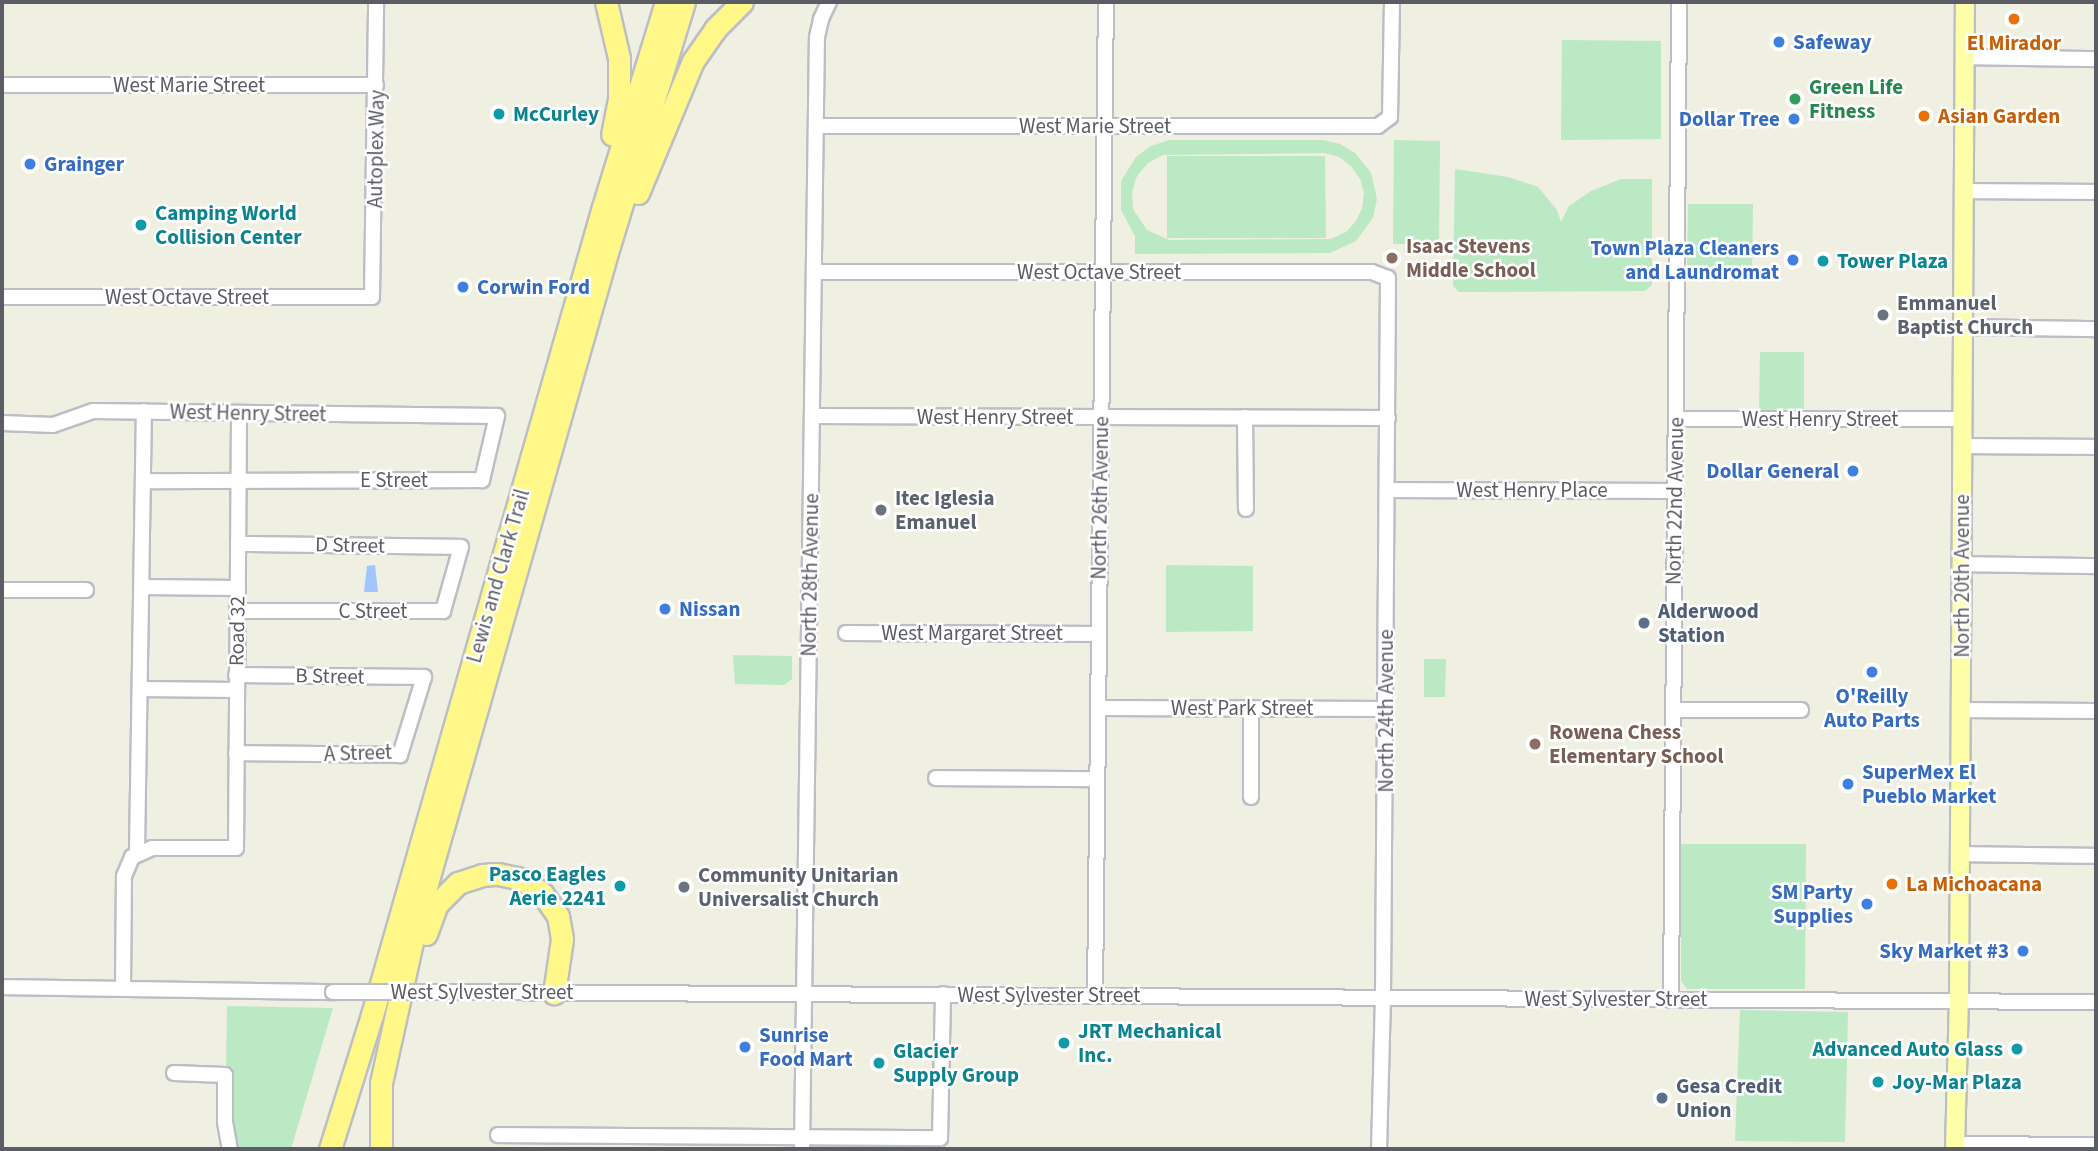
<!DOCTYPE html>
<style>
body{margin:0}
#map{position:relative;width:2098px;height:1151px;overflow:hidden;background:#efefe2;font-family:"Source Sans 3",sans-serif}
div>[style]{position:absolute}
.green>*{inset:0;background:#bbe9c4}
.water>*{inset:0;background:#a2c4ff}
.roads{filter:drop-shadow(2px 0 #bcbec5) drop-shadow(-2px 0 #bcbec5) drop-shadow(0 2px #bcbec5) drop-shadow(0 -2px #bcbec5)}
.minor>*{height:14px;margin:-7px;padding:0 7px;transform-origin:7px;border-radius:7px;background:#fff}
.major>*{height:18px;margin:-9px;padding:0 9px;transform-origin:9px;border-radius:9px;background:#fcffa7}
.highway>*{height:21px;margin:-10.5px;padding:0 10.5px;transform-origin:10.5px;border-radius:10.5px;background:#fff889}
.bridges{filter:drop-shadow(2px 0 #bcbec5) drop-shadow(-2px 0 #bcbec5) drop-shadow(0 2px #bcbec5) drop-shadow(0 -2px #bcbec5)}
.minor-bridge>*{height:14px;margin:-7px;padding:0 7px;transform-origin:7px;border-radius:7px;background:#fff}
.dots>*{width:19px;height:19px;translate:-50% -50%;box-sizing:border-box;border:4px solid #fff;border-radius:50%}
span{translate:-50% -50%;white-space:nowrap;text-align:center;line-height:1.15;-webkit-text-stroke:5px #fff;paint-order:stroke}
.shop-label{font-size:21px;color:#366cbe;font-weight:700}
.left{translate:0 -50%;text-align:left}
.right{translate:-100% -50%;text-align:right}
.food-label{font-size:21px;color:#c56008;font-weight:700}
.street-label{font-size:21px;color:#5a5d64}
.leisure-label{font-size:21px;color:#27864d;font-weight:700}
.culture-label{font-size:21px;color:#0d838f;font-weight:700}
.education-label{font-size:21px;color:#785e54;font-weight:700}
.worship-label{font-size:21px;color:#5b616d;font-weight:700}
.service-label{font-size:21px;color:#4e5e75;font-weight:700}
.frame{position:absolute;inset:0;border:4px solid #5a5d64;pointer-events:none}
</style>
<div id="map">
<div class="green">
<i style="clip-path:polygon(1562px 40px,1661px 41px,1661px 139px,1561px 140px)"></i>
<i style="clip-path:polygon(evenodd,1169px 140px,1323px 140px,1340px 144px,1355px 153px,1371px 173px,1377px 199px,1373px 218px,1356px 241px,1330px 253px,1135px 254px,1135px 236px,1121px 210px,1121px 181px,1136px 157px,1151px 146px,1169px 140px,1324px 153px,1339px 157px,1351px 166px,1360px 179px,1364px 193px,1362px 208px,1356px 221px,1346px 232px,1331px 239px,1169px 240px,1147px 230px,1133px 209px,1132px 192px,1137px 176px,1148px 163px,1163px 155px,1324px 153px)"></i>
<i style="clip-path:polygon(1394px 140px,1440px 141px,1439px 244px,1393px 244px)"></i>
<i style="clip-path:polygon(1167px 156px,1325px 156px,1326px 238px,1167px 238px)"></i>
<i style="clip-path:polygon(1455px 169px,1508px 177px,1538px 187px,1557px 210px,1561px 222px,1569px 206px,1591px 191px,1621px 179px,1652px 179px,1652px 285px,1645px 291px,1459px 292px,1453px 286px)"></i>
<i style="clip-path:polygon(1688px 204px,1753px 204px,1752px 273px,1687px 272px)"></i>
<i style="clip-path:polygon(1760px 352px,1804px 352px,1804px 409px,1759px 410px)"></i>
<i style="clip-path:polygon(1166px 565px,1253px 566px,1253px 631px,1166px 632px)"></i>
<i style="clip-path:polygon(733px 655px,792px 656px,792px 679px,784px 685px,735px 684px)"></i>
<i style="clip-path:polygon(1424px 659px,1446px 659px,1445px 697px,1424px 697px)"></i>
<i style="clip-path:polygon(1681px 844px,1806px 844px,1805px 989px,1687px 989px,1681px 981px)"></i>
<i style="clip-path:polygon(227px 1006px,333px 1008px,291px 1149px,237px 1149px,231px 1123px,233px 1067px,226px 1067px)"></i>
<i style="clip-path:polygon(1740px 1010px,1848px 1012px,1845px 1142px,1735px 1141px)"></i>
</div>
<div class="water">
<i style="clip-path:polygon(375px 565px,378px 592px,364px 592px,367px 566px)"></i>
</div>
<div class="roads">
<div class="minor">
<i style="left:1965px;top:57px;width:131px;rotate:0.9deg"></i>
<i style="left:2px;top:85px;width:374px"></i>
<i style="left:816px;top:126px;width:562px"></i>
<i style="left:1378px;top:126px;width:15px;rotate:-37deg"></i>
<i style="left:1390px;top:117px;width:115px;rotate:-89deg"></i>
<i style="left:1964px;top:191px;width:132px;rotate:0.4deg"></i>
<i style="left:814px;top:272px;width:558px"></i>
<i style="left:1372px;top:272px;width:17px;rotate:21deg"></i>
<i style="left:1388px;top:278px;width:719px;rotate:90.4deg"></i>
<i style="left:1383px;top:997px;width:152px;rotate:91.5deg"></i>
<i style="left:2px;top:297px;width:370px"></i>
<i style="left:372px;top:297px;width:295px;rotate:-89.2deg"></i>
<i style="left:1964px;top:327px;width:132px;rotate:0.9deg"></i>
<i style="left:812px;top:416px;width:576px;rotate:0.2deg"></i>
<i style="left:1245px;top:417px;width:92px;rotate:89.4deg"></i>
<i style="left:1676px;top:419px;width:287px"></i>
<i style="left:2px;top:423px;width:51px;rotate:2.2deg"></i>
<i style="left:53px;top:425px;width:42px;rotate:-19.3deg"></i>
<i style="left:93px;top:411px;width:404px;rotate:0.7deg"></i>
<i style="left:497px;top:416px;width:66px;rotate:103.2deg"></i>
<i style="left:482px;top:480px;width:339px;rotate:179.8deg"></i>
<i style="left:1963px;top:446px;width:133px;rotate:0.4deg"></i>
<i style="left:1388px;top:490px;width:288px;rotate:0.2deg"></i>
<i style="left:1962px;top:564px;width:134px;rotate:0.9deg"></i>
<i style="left:142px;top:587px;width:96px;rotate:0.6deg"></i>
<i style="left:2px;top:590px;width:84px"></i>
<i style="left:237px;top:611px;width:206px"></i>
<i style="left:443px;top:611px;width:66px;rotate:-74.3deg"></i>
<i style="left:461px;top:547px;width:223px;rotate:-179.2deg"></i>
<i style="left:846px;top:633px;width:253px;rotate:0.2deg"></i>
<i style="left:236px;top:675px;width:188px;rotate:0.6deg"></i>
<i style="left:424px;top:677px;width:82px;rotate:107.1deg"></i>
<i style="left:400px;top:755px;width:164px;rotate:-179.3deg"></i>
<i style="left:140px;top:689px;width:96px;rotate:0.6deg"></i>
<i style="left:1098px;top:708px;width:288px;rotate:0.2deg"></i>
<i style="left:1674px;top:710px;width:127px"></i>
<i style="left:1961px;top:710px;width:135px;rotate:0.4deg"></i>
<i style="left:936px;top:778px;width:161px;rotate:0.4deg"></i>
<i style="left:1251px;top:797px;width:89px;rotate:-90deg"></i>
<i style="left:137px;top:852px;width:441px;rotate:-89.1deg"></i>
<i style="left:1960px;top:854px;width:136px;rotate:0.8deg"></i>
<i style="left:2px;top:987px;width:331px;rotate:0.9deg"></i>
<i style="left:123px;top:988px;width:112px;rotate:-89.5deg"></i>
<i style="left:124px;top:876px;width:21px;rotate:-67deg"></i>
<i style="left:132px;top:857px;width:22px;rotate:-24deg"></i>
<i style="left:152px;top:848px;width:84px"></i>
<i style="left:236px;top:848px;width:434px;rotate:-89.6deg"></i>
<i style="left:442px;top:992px;width:1654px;rotate:0.35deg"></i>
<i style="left:1095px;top:995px;width:993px;rotate:-89.37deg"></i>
<i style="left:1671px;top:1000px;width:998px;rotate:-89.54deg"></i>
<i style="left:174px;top:1073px;width:51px;rotate:2.2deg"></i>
<i style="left:225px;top:1075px;width:47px;rotate:90deg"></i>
<i style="left:225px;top:1122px;width:27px;rotate:80deg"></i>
<i style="left:498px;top:1135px;width:442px;rotate:0.4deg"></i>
<i style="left:940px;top:1138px;width:144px;rotate:-88.8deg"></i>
<i style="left:1955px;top:1144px;width:141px;rotate:0.4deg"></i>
<i style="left:802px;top:1149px;width:1112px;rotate:-89.23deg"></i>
<i style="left:817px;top:37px;width:18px;rotate:-77deg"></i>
<i style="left:821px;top:19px;width:19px;rotate:-65deg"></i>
</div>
<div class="major">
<i style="left:1955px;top:1149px;width:148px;rotate:-88.5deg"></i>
<i style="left:1959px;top:1001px;width:999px;rotate:-89.66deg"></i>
</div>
<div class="highway">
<i style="left:606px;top:2px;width:57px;rotate:76.9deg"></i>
<i style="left:619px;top:58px;width:41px;rotate:90deg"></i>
<i style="left:619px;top:99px;width:36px;rotate:101deg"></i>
<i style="left:638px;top:193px;width:143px;rotate:-67.4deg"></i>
<i style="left:693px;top:61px;width:39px;rotate:-55deg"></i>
<i style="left:715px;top:29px;width:38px;rotate:-45deg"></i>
<i style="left:426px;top:934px;width:32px;rotate:-70deg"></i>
<i style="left:437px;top:904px;width:30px;rotate:-45deg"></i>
<i style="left:458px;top:883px;width:25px;rotate:-18deg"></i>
<i style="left:482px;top:875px;width:16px;rotate:-4deg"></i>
<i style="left:498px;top:874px;width:24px;rotate:12deg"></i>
<i style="left:521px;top:879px;width:25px;rotate:34deg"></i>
<i style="left:542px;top:893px;width:28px;rotate:55deg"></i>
<i style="left:558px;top:916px;width:23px;rotate:80deg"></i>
<i style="left:562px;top:939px;width:55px;rotate:98.4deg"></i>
<i style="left:330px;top:1149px;width:140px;rotate:-72.6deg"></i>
<i style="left:372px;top:1015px;width:840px;rotate:-74.05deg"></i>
<i style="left:603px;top:207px;width:214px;rotate:-72.9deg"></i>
<i style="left:381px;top:1149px;width:66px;rotate:-90deg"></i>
<i style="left:381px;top:1083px;width:172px;rotate:-77.6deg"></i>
<i style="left:418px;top:915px;width:696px;rotate:-74.07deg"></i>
<i style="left:609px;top:246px;width:255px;rotate:-72.9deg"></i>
</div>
</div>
<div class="bridges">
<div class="minor-bridge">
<i style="left:333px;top:992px;width:109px"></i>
</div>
</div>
<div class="dots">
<i style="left:2014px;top:19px;background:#e8710a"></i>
<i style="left:1779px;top:42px;background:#3f7fe0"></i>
<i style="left:1795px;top:99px;background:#2e9e5b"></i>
<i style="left:499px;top:114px;background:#0f9aa8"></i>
<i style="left:1924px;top:116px;background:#e8710a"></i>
<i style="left:1794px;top:119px;background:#3f7fe0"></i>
<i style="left:30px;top:164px;background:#3f7fe0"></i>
<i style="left:141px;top:225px;background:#0f9aa8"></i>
<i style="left:1392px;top:258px;background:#8d6e63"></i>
<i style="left:1793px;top:260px;background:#3f7fe0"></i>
<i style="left:1823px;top:261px;background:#0f9aa8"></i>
<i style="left:463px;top:287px;background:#3f7fe0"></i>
<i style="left:1883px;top:315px;background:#6b7280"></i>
<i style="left:1853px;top:471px;background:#3f7fe0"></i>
<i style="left:881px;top:510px;background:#6b7280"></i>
<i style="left:665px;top:609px;background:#3f7fe0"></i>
<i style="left:1644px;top:623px;background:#5c6f8a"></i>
<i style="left:1872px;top:672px;background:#3f7fe0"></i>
<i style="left:1535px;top:744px;background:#8d6e63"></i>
<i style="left:1848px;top:784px;background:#3f7fe0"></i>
<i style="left:1892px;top:884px;background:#e8710a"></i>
<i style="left:620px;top:886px;background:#0f9aa8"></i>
<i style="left:684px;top:887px;background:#6b7280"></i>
<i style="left:1867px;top:904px;background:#3f7fe0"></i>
<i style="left:2023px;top:951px;background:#3f7fe0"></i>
<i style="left:1064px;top:1043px;background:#0f9aa8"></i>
<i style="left:745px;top:1047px;background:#3f7fe0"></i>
<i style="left:2017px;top:1049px;background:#0f9aa8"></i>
<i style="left:879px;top:1063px;background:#0f9aa8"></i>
<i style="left:1878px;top:1082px;background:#0f9aa8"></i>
<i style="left:1662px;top:1098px;background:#5c6f8a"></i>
</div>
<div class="shop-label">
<span class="left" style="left:1793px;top:42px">Safeway</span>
<span class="right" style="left:1780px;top:119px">Dollar Tree</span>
<span class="left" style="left:44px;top:164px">Grainger</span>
<span class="right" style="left:1779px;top:260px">Town Plaza Cleaners<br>and Laundromat</span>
<span class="left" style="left:477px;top:287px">Corwin Ford</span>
<span class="right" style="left:1839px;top:471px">Dollar General</span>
<span class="left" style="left:679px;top:609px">Nissan</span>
<span style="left:1872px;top:708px">O'Reilly<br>Auto Parts</span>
<span class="left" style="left:1862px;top:784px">SuperMex El<br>Pueblo Market</span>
<span class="right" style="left:1853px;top:904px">SM Party<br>Supplies</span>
<span class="right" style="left:2009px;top:951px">Sky Market #3</span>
<span class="left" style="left:759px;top:1047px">Sunrise<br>Food Mart</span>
</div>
<div class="food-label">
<span style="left:2014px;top:43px">El Mirador</span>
<span class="left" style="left:1938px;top:116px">Asian Garden</span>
<span class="left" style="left:1906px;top:884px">La Michoacana</span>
</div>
<div class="street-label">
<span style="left:189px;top:85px">West Marie Street</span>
<span style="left:1095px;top:126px">West Marie Street</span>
<span style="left:376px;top:149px;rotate:-89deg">Autoplex Way</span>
<span style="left:1099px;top:272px">West Octave Street</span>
<span style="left:187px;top:297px">West Octave Street</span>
<span style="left:248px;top:413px;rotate:1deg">West Henry Street</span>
<span style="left:995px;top:417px">West Henry Street</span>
<span style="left:1820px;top:419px">West Henry Street</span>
<span style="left:394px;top:480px">E Street</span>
<span style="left:1532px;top:490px">West Henry Place</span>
<span style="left:1100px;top:498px;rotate:-89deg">North 26th Avenue</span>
<span style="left:1675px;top:501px;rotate:-89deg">North 22nd Avenue</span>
<span style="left:350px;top:545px;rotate:1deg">D Street</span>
<span style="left:810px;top:575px;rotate:-89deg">North 28th Avenue</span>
<span style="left:498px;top:576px;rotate:-74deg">Lewis and Clark Trail</span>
<span style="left:1962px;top:576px;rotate:-90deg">North 20th Avenue</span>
<span style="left:373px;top:611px">C Street</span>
<span style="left:237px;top:631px;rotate:-89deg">Road 32</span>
<span style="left:972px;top:633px">West Margaret Street</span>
<span style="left:330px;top:676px;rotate:1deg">B Street</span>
<span style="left:1242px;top:708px">West Park Street</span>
<span style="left:1386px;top:711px;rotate:-90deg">North 24th Avenue</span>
<span style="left:358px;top:753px;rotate:-2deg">A Street</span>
<span style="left:482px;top:992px">West Sylvester Street</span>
<span style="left:1049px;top:995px">West Sylvester Street</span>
<span style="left:1616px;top:999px">West Sylvester Street</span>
</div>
<div class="leisure-label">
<span class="left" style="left:1809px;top:99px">Green Life<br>Fitness</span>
</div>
<div class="culture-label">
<span class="left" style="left:513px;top:114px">McCurley</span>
<span class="left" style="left:155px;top:225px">Camping World<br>Collision Center</span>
<span class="left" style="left:1837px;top:261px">Tower Plaza</span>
<span class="right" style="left:606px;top:886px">Pasco Eagles<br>Aerie 2241</span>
<span class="left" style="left:1078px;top:1043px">JRT Mechanical<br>Inc.</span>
<span class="right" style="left:2003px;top:1049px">Advanced Auto Glass</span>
<span class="left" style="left:893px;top:1063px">Glacier<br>Supply Group</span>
<span class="left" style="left:1892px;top:1082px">Joy-Mar Plaza</span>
</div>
<div class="education-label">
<span class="left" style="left:1406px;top:258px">Isaac Stevens<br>Middle School</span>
<span class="left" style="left:1549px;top:744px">Rowena Chess<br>Elementary School</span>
</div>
<div class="worship-label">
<span class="left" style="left:1897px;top:315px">Emmanuel<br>Baptist Church</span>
<span class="left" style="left:895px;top:510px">Itec Iglesia<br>Emanuel</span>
<span class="left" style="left:698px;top:887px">Community Unitarian<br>Universalist Church</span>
</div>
<div class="service-label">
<span class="left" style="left:1658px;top:623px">Alderwood<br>Station</span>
<span class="left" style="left:1676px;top:1098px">Gesa Credit<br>Union</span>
</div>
<div class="frame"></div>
</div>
